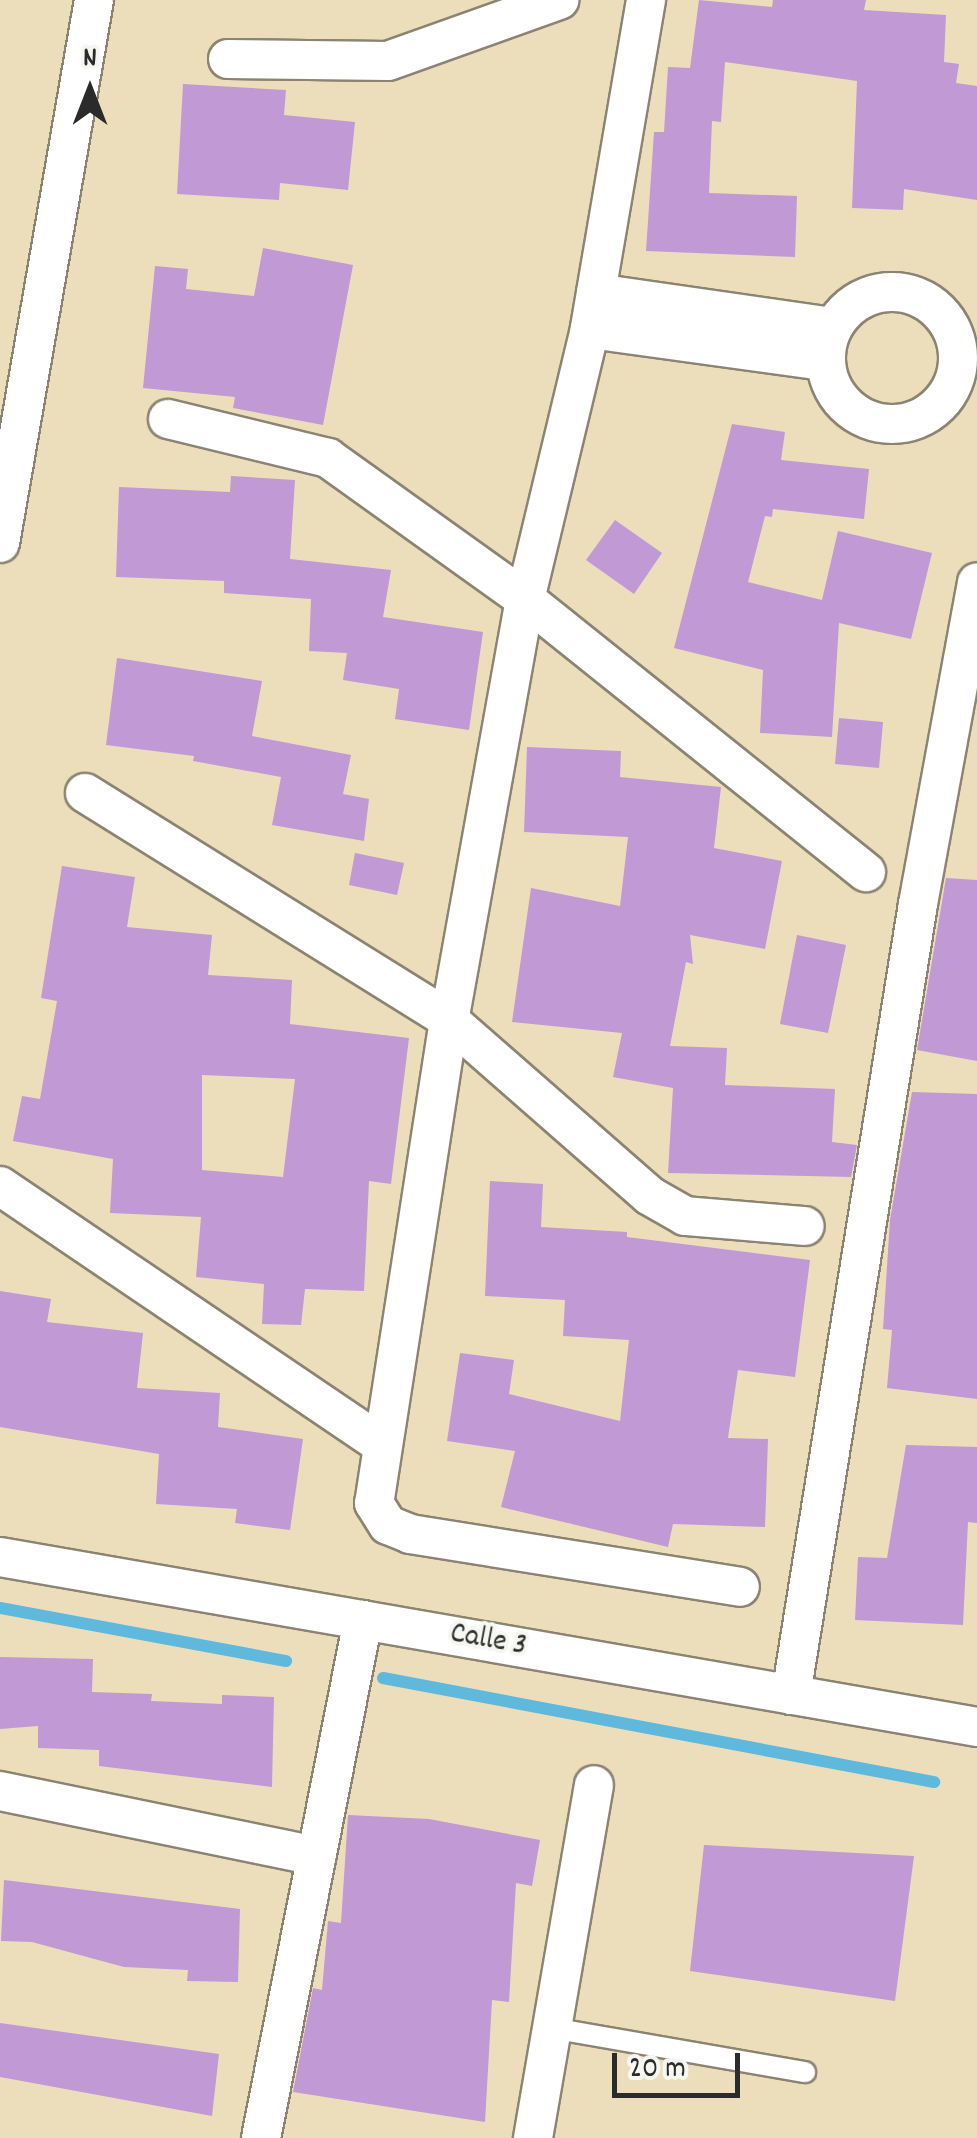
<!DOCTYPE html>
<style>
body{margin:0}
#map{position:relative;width:977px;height:2138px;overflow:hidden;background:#ecdebb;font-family:Dekko,sans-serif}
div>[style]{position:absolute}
.stream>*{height:12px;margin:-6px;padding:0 6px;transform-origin:6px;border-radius:6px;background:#5eb9dc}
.building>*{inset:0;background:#c099d5}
.roads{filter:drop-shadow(2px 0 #8c8473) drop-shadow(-2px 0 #8c8473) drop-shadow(0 2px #8c8473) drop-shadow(0 -2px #8c8473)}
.lane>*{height:20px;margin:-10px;padding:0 10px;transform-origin:10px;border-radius:10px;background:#fff}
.street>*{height:38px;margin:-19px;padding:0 19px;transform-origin:19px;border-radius:19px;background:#fff}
.street>.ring{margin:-19px;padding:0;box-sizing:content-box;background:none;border:38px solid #fff;border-radius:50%}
span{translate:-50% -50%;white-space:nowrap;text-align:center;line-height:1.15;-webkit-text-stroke:8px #f6f6f2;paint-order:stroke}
.street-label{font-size:30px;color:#2b2b2b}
.north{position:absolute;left:40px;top:40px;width:100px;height:100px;-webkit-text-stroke:8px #f6f6f2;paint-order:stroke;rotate:0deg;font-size:28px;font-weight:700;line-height:40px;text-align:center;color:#2b2b2b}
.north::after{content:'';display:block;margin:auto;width:35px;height:45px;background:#2b2b2b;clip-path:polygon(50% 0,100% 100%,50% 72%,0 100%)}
.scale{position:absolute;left:612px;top:2053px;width:128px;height:45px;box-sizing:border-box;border:5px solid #2b2b2b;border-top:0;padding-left:12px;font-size:30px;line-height:35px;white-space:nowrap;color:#2b2b2b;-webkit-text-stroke:8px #f6f6f2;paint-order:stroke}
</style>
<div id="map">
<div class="stream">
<i style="left:0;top:1608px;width:291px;rotate:10.5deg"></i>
<i style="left:383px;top:1678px;width:561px;rotate:10.69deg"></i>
</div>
<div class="building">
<i style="clip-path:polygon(699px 0,772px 7px,773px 0,866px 0,864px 10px,946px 15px,944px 62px,959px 64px,956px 83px,977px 86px,977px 200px,904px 189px,903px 210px,852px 208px,857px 81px,725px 62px,721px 122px,712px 121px,709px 193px,797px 196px,795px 257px,646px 251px,654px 132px,664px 132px,668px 67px,690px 68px)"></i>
<i style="clip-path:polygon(183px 84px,286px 90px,284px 115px,355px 122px,348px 190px,280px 183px,279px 200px,177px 194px)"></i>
<i style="clip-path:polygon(263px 248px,353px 265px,323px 425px,233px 408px,235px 397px,143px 388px,155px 266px,188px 269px,186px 289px,254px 296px)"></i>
<i style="clip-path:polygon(732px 424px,785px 432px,781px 460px,869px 469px,864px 519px,773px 509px,772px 517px,765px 516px,748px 582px,822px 600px,838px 531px,932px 553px,911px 639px,839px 623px,832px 737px,760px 733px,763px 670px,674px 648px)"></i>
<i style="clip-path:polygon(231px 476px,295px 480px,290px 559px,391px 570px,383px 617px,483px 632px,469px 730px,395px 719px,399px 689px,343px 680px,347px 653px,309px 651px,311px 599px,224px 593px,224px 581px,116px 577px,119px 487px,230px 492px)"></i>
<i style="clip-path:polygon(615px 520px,662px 553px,634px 594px,586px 560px)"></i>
<i style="clip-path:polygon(117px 658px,262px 681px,252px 736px,351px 755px,343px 794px,369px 799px,364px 841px,272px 825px,281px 777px,193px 761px,194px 756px,106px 745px)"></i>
<i style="clip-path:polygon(839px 718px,883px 722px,879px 768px,835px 764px)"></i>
<i style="clip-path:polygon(527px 747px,621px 751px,620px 777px,721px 787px,714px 848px,782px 861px,765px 949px,690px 935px,693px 964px,686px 962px,670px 1046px,727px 1048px,725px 1085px,835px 1089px,832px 1142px,857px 1145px,851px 1177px,668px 1173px,673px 1088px,613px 1077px,622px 1033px,512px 1022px,531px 888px,620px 906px,628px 837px,524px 832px)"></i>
<i style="clip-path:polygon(355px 853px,404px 863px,397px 895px,349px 885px)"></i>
<i style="clip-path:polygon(evenodd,62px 866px,135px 877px,127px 927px,212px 935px,208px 975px,292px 980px,290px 1024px,409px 1038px,391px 1184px,369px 1181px,364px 1291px,305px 1289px,301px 1325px,262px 1324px,264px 1284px,196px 1277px,201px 1217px,110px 1213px,113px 1159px,13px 1141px,22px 1096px,40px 1099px,57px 1001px,41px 998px,62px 866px,202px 1075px,295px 1079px,283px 1177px,202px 1170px,202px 1075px)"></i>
<i style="clip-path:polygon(946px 878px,977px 880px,977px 1061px,917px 1050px)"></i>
<i style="clip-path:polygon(797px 935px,846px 945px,828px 1033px,780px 1024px)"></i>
<i style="clip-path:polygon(912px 1092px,977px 1094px,977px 1399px,887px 1388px,892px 1330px,883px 1329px,890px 1220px)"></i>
<i style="clip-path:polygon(490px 1181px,543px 1184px,541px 1227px,627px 1232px,627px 1237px,810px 1260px,795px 1377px,738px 1370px,728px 1438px,768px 1439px,765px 1527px,673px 1524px,668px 1547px,501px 1507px,515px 1451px,447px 1441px,460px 1353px,514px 1360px,509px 1394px,620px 1421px,629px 1340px,563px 1336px,565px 1300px,485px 1296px)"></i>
<i style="clip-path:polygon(0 1291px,51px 1299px,47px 1322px,143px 1333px,137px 1388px,220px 1393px,218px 1427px,303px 1439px,290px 1530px,235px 1523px,237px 1509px,156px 1504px,159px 1454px,0 1427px)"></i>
<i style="clip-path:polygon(906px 1445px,977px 1447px,977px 1523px,968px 1522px,963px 1625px,855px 1620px,858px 1557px,887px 1558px)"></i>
<i style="clip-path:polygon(0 1657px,93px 1659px,92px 1692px,152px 1694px,151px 1701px,222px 1704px,222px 1695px,274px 1697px,272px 1787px,99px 1766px,99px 1750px,38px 1748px,38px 1726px,0 1729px)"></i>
<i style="clip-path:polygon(348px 1815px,429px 1819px,540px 1840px,532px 1886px,516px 1883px,509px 2002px,492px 2000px,485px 2122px,293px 2092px,313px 1988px,322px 1990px,328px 1921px,341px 1923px)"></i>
<i style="clip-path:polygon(704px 1845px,914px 1856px,895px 2001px,690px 1971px)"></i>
<i style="clip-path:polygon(4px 1880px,240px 1909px,238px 1982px,187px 1981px,188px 1970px,124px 1967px,32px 1942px,1px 1941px)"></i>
<i style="clip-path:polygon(0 2023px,219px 2054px,212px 2116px,0 2077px)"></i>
</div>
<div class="roads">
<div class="lane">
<i style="left:552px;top:2028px;width:257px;rotate:9.9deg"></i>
</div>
<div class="street">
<i style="left:646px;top:0;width:334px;rotate:99.7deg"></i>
<i style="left:590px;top:329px;width:278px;rotate:103.5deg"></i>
<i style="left:525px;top:599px;width:428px;rotate:100.2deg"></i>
<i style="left:449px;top:1020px;width:489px;rotate:98.8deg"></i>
<i style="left:374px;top:1503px;width:26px;rotate:58deg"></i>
<i style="left:388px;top:1525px;width:24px;rotate:22deg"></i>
<i style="left:410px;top:1534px;width:334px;rotate:9.1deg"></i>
<i style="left:228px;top:59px;width:160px;rotate:0.7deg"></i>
<i style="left:388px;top:61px;width:182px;rotate:-19.6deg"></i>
<i class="ring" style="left:826px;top:292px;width:94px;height:94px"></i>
<i style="left:596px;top:293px;width:239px;rotate:8.2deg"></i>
<i style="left:590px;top:329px;width:235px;rotate:7.8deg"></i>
<i style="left:168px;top:419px;width:165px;rotate:13.7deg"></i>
<i style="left:328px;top:458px;width:242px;rotate:35.6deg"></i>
<i style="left:525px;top:599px;width:437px;rotate:38.7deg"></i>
<i style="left:0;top:543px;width:551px;rotate:-80.18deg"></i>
<i style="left:85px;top:793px;width:429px;rotate:31.9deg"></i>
<i style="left:449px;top:1020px;width:267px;rotate:41.2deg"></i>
<i style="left:650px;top:1196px;width:40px;rotate:29.7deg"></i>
<i style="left:685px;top:1216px;width:120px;rotate:4.8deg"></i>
<i style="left:0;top:1186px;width:460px;rotate:34.1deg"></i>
<i style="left:0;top:1557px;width:992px;rotate:9.87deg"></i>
<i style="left:791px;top:1695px;width:801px;rotate:-80.88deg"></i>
<i style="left:918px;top:904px;width:327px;rotate:-79.6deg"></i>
<i style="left:0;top:1791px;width:323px;rotate:11.6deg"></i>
<i style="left:261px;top:2138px;width:528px;rotate:-78.86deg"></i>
<i style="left:533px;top:2138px;width:358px;rotate:-80.2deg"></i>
</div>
</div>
<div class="street-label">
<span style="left:488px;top:1642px;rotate:10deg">Calle 3</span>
</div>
<div class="north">N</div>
<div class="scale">20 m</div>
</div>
